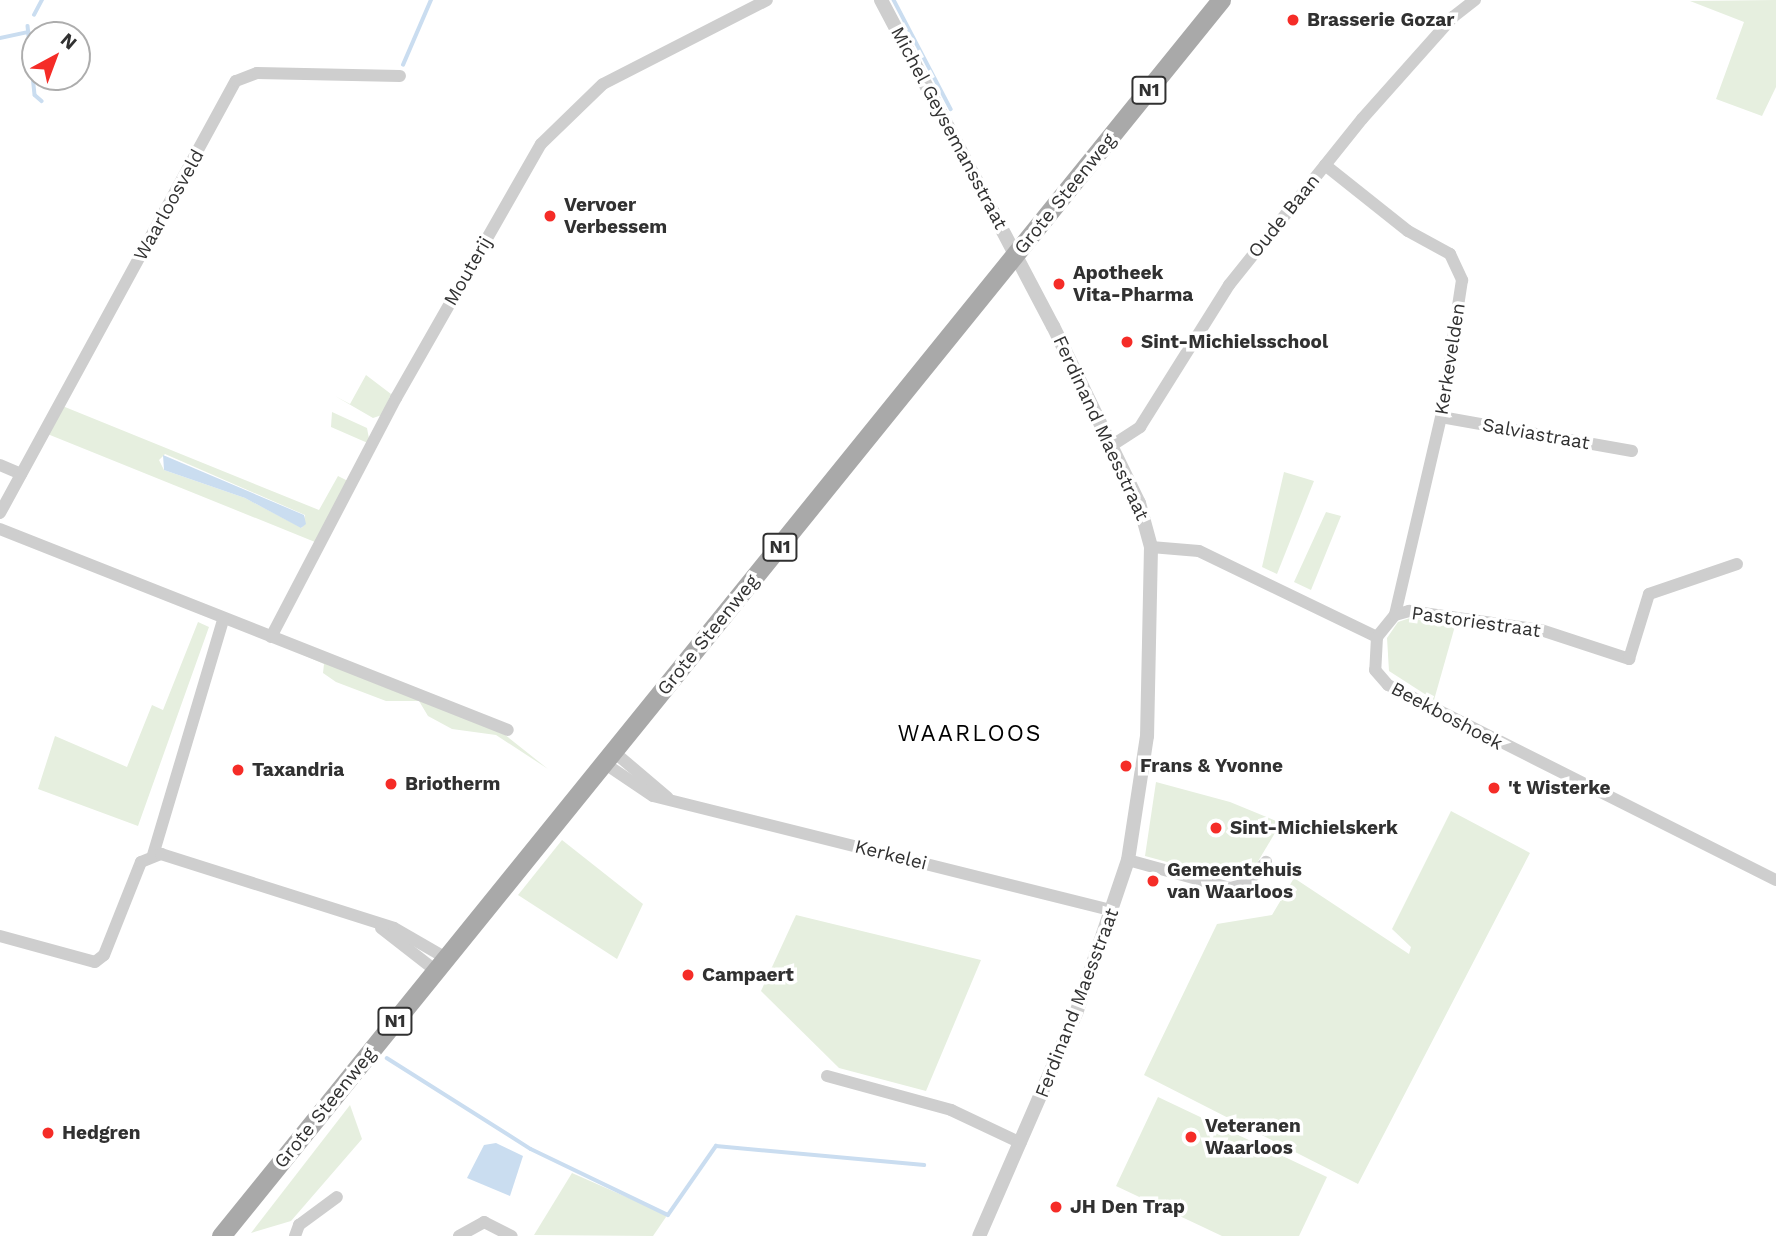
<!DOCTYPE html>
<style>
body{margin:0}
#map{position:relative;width:1776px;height:1236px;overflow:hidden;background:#fff;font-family:"Work Sans",sans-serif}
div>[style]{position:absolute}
.green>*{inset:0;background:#e6efdf}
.water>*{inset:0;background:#caddf0}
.stream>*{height:3.5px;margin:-1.75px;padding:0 1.75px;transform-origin:1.75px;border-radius:1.75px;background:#caddf0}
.minor>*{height:12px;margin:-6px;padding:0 6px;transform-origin:6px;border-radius:6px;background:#cecece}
.tertiary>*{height:14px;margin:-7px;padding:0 7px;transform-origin:7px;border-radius:7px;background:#cecece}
.primary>*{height:19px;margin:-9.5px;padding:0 9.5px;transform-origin:9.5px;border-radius:9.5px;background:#a9a9a9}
.dots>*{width:19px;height:19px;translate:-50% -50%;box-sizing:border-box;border:4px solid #fff;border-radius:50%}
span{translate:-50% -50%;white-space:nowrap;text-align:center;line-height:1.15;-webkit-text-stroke:7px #fff;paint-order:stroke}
.shield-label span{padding:2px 5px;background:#fff;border:2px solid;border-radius:5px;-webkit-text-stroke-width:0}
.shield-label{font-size:18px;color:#313131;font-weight:700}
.poi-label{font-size:19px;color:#313131;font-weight:700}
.left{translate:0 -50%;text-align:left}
.street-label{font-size:19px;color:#313131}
.quarter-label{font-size:23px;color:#000;letter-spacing:2px}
.north{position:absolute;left:21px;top:21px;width:70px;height:70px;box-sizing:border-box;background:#fff;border:2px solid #adadad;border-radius:50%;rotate:41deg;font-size:19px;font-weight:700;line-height:28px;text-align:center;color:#313131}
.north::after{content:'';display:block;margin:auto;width:24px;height:32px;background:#f52c27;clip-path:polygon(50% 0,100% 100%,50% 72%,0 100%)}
</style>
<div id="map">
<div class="green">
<i style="clip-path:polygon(1776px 0,1776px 87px,1762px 116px,1716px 99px,1744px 22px,1690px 1px)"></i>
<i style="clip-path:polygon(366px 375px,391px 394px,382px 415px,373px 418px,335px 396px,350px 404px)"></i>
<i style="clip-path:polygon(evenodd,60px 405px,319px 510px,338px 476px,350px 482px,315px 542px,45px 433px,60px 405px,165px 454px,305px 515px,302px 528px,245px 498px,164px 470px,159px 460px,165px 454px)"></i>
<i style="clip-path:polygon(332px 412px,367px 428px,370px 444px,331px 427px)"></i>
<i style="clip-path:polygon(1284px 472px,1314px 481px,1277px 574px,1262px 567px)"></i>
<i style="clip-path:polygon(1326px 512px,1341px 516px,1311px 590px,1294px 582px)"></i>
<i style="clip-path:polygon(1410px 618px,1455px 626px,1434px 700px,1389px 671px,1387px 638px,1398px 622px)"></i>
<i style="clip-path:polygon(198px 622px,209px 627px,138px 826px,38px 789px,55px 736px,127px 767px,152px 705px,163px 710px)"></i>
<i style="clip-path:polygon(292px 650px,504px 734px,548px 769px,496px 735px,452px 729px,428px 716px,419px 701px,386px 701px,336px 682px,323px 673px,324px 664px)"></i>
<i style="clip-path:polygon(1156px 782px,1230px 802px,1281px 823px,1257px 863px,1234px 880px,1145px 856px)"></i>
<i style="clip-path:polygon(1451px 811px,1530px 853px,1358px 1184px,1144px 1075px,1217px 924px,1272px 915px,1294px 878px,1409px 954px,1411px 947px,1392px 929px)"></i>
<i style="clip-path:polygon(562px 840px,643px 904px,617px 959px,518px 895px)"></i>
<i style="clip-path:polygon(796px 915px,981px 960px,926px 1091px,839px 1068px,761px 991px)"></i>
<i style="clip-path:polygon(1158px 1097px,1327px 1177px,1299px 1236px,1222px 1236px,1116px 1186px)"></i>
<i style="clip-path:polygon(350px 1105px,362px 1139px,291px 1221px,251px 1233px)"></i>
<i style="clip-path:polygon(572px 1173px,665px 1214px,666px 1217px,653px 1236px,534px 1235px)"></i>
</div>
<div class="water">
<i style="clip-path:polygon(163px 455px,304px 515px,306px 524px,301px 528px,245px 498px,164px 470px)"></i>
<i style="clip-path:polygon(496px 1143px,523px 1156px,510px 1196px,467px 1178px,484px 1145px)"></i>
</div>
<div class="stream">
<i style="left:894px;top:0;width:123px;rotate:62.4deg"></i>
<i style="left:34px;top:15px;width:17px;rotate:-62deg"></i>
<i style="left:28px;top:26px;width:69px;rotate:84.2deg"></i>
<i style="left:35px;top:95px;width:9px;rotate:41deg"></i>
<i style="left:0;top:38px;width:29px;rotate:-12deg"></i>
<i style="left:403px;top:65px;width:71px;rotate:-66.7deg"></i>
<i style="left:387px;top:1058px;width:170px;rotate:32.3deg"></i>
<i style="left:531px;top:1149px;width:152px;rotate:25.7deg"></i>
<i style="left:668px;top:1215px;width:84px;rotate:-55.2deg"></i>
<i style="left:716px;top:1146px;width:209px;rotate:5.2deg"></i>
</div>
<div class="minor">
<i style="left:1325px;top:165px;width:106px;rotate:38.5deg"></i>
<i style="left:1408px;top:231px;width:48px;rotate:28.7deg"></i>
<i style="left:1450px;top:254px;width:29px;rotate:65deg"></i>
<i style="left:1462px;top:280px;width:139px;rotate:98.7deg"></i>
<i style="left:1441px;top:417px;width:203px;rotate:103.1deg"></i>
<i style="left:1441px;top:417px;width:194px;rotate:10.1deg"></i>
<i style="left:1111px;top:446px;width:35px;rotate:-33deg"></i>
<i style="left:1140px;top:427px;width:168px;rotate:-57.9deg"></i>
<i style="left:1229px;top:285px;width:213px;rotate:-51.3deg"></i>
<i style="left:1362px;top:119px;width:137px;rotate:-48.3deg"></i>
<i style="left:1453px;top:17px;width:28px;rotate:-38deg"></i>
<i style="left:0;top:465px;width:23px;rotate:23deg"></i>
<i style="left:0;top:513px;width:492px;rotate:-61.4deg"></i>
<i style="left:236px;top:81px;width:22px;rotate:-21deg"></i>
<i style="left:257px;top:73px;width:143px;rotate:1.2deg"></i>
<i style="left:0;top:529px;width:546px;rotate:21.59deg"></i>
<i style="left:1151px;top:547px;width:48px;rotate:4.8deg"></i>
<i style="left:1199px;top:551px;width:198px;rotate:25.8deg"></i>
<i style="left:1377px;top:637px;width:33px;rotate:93deg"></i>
<i style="left:1375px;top:670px;width:20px;rotate:49deg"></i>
<i style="left:1388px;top:685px;width:434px;rotate:26.7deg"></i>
<i style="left:271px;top:637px;width:270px;rotate:-62.4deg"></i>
<i style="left:396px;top:398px;width:292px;rotate:-60.3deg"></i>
<i style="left:541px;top:144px;width:86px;rotate:-44.1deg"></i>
<i style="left:603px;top:84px;width:184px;rotate:-27.1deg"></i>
<i style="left:1377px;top:637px;width:28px;rotate:-51deg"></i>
<i style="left:1395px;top:615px;width:15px;rotate:-16deg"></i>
<i style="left:1409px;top:611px;width:133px;rotate:8.2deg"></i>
<i style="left:1541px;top:630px;width:93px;rotate:18.2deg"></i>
<i style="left:1629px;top:659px;width:68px;rotate:-72.9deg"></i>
<i style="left:1649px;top:594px;width:93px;rotate:-18.8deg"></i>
<i style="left:614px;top:752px;width:70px;rotate:40.3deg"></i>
<i style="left:604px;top:763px;width:59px;rotate:34deg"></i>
<i style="left:653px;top:796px;width:475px;rotate:14deg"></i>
<i style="left:153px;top:855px;width:245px;rotate:-73.4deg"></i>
<i style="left:1128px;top:860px;width:106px;rotate:15.4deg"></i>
<i style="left:1230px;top:888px;width:16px;rotate:-14deg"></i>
<i style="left:1246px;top:884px;width:30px;rotate:-48deg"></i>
<i style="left:381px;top:928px;width:70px;rotate:38deg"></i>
<i style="left:0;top:936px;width:98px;rotate:15.3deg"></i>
<i style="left:95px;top:962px;width:11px;rotate:-38deg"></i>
<i style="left:104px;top:955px;width:100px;rotate:-68.3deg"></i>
<i style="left:141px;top:862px;width:22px;rotate:-22deg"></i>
<i style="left:161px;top:854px;width:244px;rotate:17.6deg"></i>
<i style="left:394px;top:928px;width:60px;rotate:30deg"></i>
<i style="left:827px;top:1076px;width:129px;rotate:15.3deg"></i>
<i style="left:951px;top:1110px;width:77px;rotate:25.2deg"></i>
<i style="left:295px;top:1236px;width:12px;rotate:-70deg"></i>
<i style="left:299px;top:1225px;width:47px;rotate:-36.4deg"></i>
<i style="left:459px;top:1236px;width:29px;rotate:-29deg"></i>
<i style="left:484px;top:1222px;width:31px;rotate:27deg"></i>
</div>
<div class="tertiary">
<i style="left:881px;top:0;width:369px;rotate:62.2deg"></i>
<i style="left:1053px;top:326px;width:197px;rotate:64.1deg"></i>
<i style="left:1139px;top:503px;width:46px;rotate:74.7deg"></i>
<i style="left:1151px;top:547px;width:189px;rotate:91.2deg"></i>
<i style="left:1147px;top:736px;width:125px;rotate:98.7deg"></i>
<i style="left:1128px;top:860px;width:159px;rotate:108.7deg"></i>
<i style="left:1077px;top:1011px;width:245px;rotate:113.5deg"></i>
</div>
<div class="primary">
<i style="left:221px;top:1236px;width:1590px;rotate:-51.03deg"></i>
</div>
<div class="dots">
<i style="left:1293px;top:20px;background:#f52c27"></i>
<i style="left:550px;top:216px;background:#f52c27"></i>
<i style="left:1059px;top:284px;background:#f52c27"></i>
<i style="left:1127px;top:342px;background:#f52c27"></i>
<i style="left:1126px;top:766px;background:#f52c27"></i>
<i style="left:238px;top:770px;background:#f52c27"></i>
<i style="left:391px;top:784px;background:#f52c27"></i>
<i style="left:1494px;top:788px;background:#f52c27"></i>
<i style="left:1216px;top:828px;background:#f52c27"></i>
<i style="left:1153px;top:881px;background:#f52c27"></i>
<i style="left:688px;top:975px;background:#f52c27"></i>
<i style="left:48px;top:1133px;background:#f52c27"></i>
<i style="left:1191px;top:1137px;background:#f52c27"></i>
<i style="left:1056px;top:1207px;background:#f52c27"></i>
</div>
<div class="shield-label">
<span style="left:1149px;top:90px">N1</span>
<span style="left:780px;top:547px">N1</span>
<span style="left:395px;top:1021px">N1</span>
</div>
<div class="poi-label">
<span class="left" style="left:1307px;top:20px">Brasserie Gozar</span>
<span class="left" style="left:564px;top:216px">Vervoer<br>Verbessem</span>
<span class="left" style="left:1073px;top:284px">Apotheek<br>Vita-Pharma</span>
<span class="left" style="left:1141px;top:342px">Sint-Michielsschool</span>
<span class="left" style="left:1140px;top:766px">Frans &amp; Yvonne</span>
<span class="left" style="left:252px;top:770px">Taxandria</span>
<span class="left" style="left:405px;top:784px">Briotherm</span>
<span class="left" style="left:1508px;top:788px">'t Wisterke</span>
<span class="left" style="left:1230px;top:828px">Sint-Michielskerk</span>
<span class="left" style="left:1167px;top:881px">Gemeentehuis<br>van Waarloos</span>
<span class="left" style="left:702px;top:975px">Campaert</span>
<span class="left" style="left:1205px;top:1137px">Veteranen<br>Waarloos</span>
<span class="left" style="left:62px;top:1133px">Hedgren</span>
<span class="left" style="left:1070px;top:1207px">JH Den Trap</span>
</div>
<div class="street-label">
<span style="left:949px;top:128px;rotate:62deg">Michel Geysemansstraat</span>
<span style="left:1065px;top:194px;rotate:-51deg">Grote Steenweg</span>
<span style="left:169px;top:205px;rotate:-61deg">Waarloosveld</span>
<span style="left:1284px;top:216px;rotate:-51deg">Oude Baan</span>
<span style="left:468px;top:271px;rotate:-60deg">Mouterij</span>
<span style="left:1450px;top:359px;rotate:-81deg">Kerkevelden</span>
<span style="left:1101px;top:428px;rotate:65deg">Ferdinand Maesstraat</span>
<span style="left:1536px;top:434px;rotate:10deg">Salviastraat</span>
<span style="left:1476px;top:622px;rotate:8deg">Pastoriestraat</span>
<span style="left:708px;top:635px;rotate:-51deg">Grote Steenweg</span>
<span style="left:1447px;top:716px;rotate:28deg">Beekboshoek</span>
<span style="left:891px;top:855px;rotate:14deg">Kerkelei</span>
<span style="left:1077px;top:1003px;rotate:-69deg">Ferdinand Maesstraat</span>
<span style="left:325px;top:1108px;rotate:-51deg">Grote Steenweg</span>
</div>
<div class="quarter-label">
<span style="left:970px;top:734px">WAARLOOS</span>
</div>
<div class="north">N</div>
</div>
